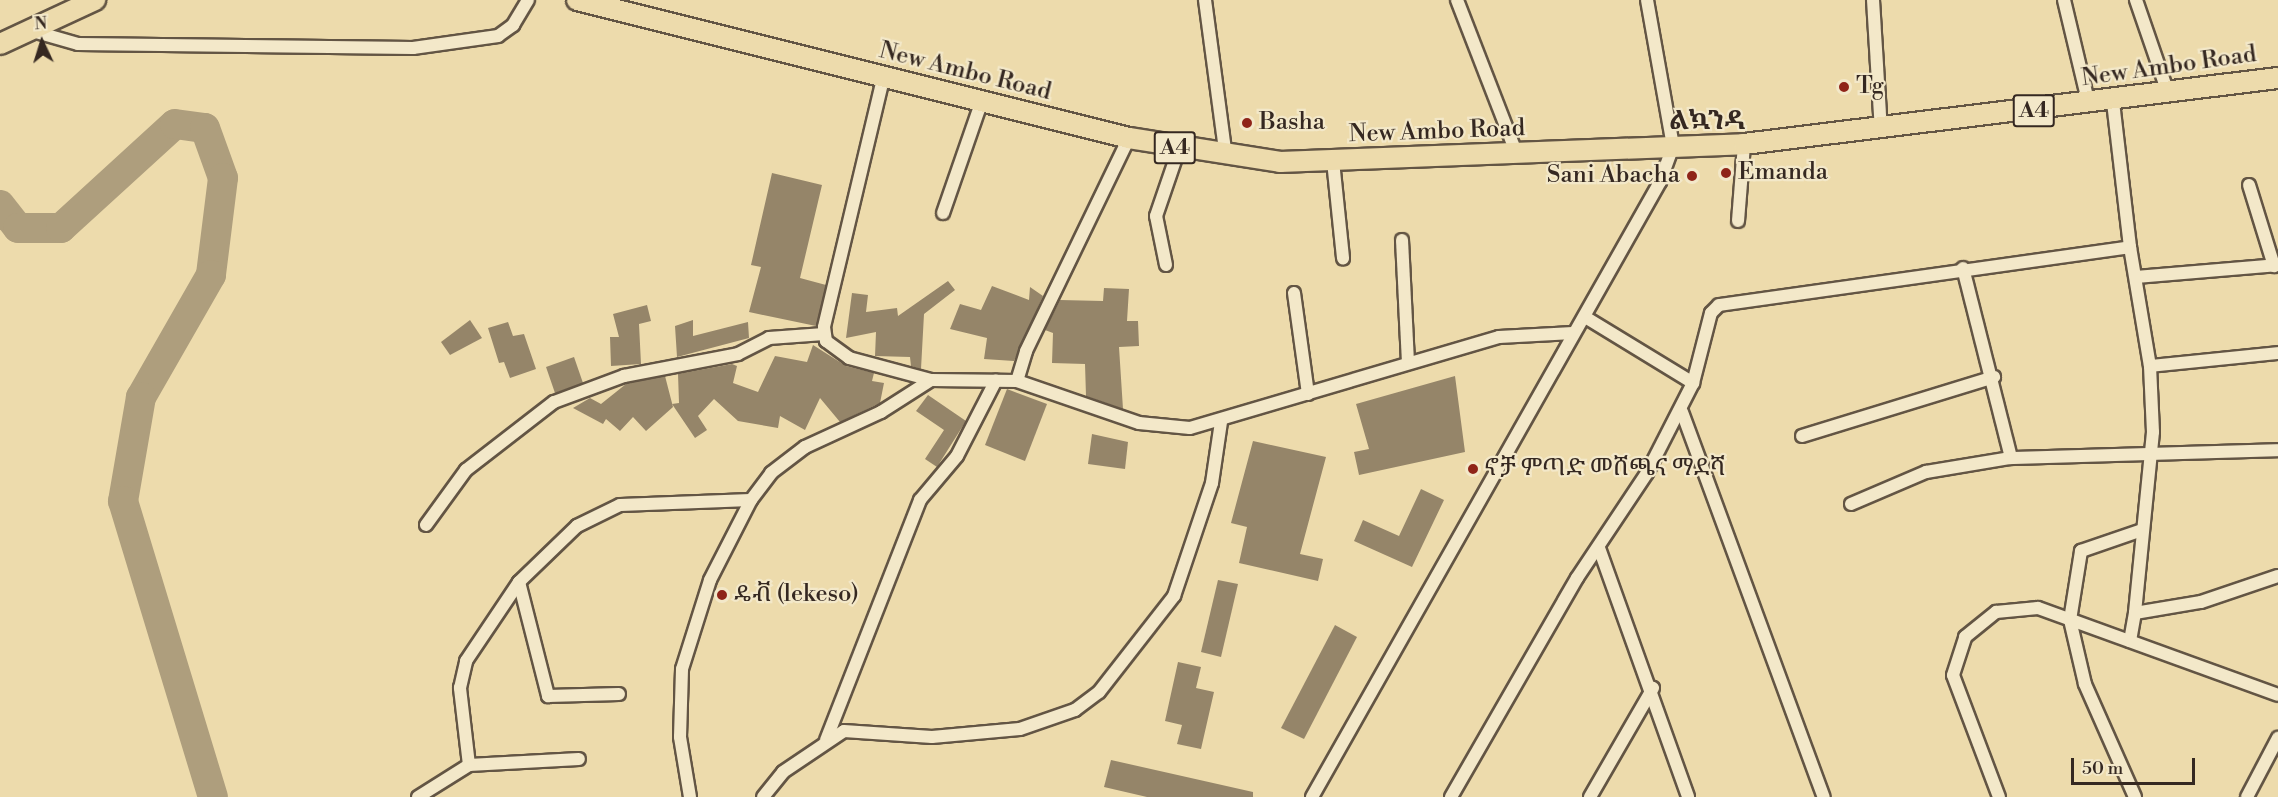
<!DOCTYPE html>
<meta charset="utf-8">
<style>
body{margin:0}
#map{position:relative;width:2278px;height:797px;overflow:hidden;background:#eddbac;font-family:"Libre Bodoni","Noto Serif Ethiopic",serif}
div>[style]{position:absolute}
.river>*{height:30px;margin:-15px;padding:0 15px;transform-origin:15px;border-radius:15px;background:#ae9e7d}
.building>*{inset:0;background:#958569}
.roads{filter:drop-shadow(2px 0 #635544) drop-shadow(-2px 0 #635544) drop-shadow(0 2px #635544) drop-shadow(0 -2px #635544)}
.minor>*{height:12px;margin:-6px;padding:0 6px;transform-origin:6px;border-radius:6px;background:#f3e8c9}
.primary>*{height:20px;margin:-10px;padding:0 10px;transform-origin:10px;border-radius:10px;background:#eddbac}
.dots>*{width:16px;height:16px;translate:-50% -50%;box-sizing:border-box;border:3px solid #f3e8c9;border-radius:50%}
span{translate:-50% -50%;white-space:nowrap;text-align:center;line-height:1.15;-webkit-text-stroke:4.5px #f3e8c9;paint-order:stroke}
.shield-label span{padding:2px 4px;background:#f3e8c9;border:2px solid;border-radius:4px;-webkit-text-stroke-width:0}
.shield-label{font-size:22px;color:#352821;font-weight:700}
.street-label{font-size:24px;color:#352821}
.poi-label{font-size:24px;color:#352821}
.left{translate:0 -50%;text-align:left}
.right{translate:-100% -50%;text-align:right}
.neighbourhood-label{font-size:26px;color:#352821;font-weight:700}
.north{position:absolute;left:12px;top:12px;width:60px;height:60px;-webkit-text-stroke:4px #f3e8c9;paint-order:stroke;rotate:356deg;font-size:16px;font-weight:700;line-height:24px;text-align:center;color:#352821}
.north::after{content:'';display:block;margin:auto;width:21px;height:27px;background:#352821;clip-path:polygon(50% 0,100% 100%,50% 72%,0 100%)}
.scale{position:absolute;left:2071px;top:758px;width:124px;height:27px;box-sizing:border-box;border:3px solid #352821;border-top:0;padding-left:8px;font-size:18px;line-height:21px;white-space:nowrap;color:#352821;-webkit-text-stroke:4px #f3e8c9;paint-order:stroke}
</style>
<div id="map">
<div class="river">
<i style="left:0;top:205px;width:29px;rotate:52deg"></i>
<i style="left:18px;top:228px;width:43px"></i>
<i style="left:61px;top:228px;width:154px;rotate:-42.4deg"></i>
<i style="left:175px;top:124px;width:30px;rotate:8deg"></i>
<i style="left:205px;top:128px;width:53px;rotate:70.2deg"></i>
<i style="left:223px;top:178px;width:98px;rotate:97.1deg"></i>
<i style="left:211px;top:275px;width:141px;rotate:119.8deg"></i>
<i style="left:141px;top:397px;width:106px;rotate:99.8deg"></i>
<i style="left:123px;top:501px;width:309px;rotate:73.1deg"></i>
</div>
<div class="building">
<i style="clip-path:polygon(772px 173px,822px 185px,800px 278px,826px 285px,816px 326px,749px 312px,761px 267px,751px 265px)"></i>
<i style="clip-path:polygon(948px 281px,955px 290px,924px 314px,921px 369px,911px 366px,910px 357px,875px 356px,876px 332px,846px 338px,852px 293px,868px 295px,866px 312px,897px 308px,898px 316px)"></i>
<i style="clip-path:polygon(992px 286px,1029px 300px,1030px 287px,1043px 296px,1014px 361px,984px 359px,987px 338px,950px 329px,960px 304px,981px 310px)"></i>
<i style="clip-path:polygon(1104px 288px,1129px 289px,1127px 321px,1138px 321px,1139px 346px,1119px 347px,1123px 409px,1086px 396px,1085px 364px,1052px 363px,1053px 333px,1045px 330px,1060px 300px,1103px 301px)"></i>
<i style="clip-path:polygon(647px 305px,651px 321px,639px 324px,641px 364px,611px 366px,610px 337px,619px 337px,613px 314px)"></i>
<i style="clip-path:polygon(470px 320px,482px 338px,450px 355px,441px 342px)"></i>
<i style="clip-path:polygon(693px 320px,693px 336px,748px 322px,749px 338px,677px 357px,675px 326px)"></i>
<i style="clip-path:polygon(508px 322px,513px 336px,524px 334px,536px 369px,510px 378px,504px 362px,499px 363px,488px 328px)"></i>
<i style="clip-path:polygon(813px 345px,846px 366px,874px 373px,872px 381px,884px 383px,880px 403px,840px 422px,820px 398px,805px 430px,780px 416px,778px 428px,738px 421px,714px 399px,698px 416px,707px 430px,695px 438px,672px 404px,679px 403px,678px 374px,732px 364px,737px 366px,733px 383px,758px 392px,775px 356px,807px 362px)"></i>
<i style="clip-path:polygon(574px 357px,583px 383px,555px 393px,546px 367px)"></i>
<i style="clip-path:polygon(665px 376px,673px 407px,646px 431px,633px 417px,620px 431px,606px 419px,603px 424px,573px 408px,590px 398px,601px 404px,626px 384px)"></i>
<i style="clip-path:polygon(1455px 376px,1465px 452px,1359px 475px,1354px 452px,1369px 449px,1356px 404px)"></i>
<i style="clip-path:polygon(1007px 389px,1047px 404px,1025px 461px,985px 445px)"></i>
<i style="clip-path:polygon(928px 395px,966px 421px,937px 467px,925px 459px,944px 430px,916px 411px)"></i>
<i style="clip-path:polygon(1092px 434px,1128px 442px,1125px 469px,1088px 464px)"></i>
<i style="clip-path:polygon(1253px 441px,1326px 457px,1300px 554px,1323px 559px,1318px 581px,1239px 563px,1247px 527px,1231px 523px)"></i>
<i style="clip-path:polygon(1421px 489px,1444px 500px,1412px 567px,1354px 541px,1363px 520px,1399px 536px)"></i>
<i style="clip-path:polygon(1218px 580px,1238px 584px,1221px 657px,1201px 652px)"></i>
<i style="clip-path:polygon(1335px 625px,1357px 637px,1304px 739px,1281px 728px)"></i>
<i style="clip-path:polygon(1178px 662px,1201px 667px,1196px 688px,1214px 692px,1201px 749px,1177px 744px,1182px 725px,1165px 721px)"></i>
<i style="clip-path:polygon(1111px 760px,1253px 792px,1253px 797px,1147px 797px,1104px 787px)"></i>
</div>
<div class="roads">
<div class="minor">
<i style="left:1205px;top:0;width:158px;rotate:82.4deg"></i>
<i style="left:1457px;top:0;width:166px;rotate:68.8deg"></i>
<i style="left:1873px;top:0;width:130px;rotate:86.5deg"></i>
<i style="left:2064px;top:0;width:108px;rotate:76.6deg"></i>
<i style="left:2136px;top:0;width:98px;rotate:71deg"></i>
<i style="left:29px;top:30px;width:51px;rotate:15.9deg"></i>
<i style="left:78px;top:44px;width:335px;rotate:0.7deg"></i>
<i style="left:413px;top:48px;width:86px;rotate:-8deg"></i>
<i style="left:498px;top:36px;width:19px;rotate:-36deg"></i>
<i style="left:513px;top:25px;width:29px;rotate:-59deg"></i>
<i style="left:883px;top:79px;width:255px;rotate:103.4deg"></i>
<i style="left:824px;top:327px;width:14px;rotate:82deg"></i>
<i style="left:826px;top:341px;width:29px;rotate:36deg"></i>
<i style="left:849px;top:358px;width:85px;rotate:15deg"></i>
<i style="left:931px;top:380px;width:86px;rotate:0.7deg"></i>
<i style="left:1017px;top:381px;width:129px;rotate:19deg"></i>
<i style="left:1139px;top:423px;width:51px;rotate:5.6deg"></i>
<i style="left:1190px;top:428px;width:322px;rotate:-16.4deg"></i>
<i style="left:1499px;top:337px;width:74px;rotate:-3.1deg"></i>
<i style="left:2113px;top:102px;width:146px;rotate:83.3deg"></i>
<i style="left:1333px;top:161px;width:98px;rotate:84.1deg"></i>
<i style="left:2249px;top:185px;width:85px;rotate:72.8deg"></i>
<i style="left:943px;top:213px;width:116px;rotate:-70.9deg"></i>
<i style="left:1738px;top:221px;width:77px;rotate:-85.5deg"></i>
<i style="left:1402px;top:240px;width:123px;rotate:87.2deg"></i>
<i style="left:1166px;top:265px;width:50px;rotate:-101.5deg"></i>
<i style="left:1156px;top:216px;width:71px;rotate:-71.1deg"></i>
<i style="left:1963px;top:268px;width:196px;rotate:75.8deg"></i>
<i style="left:2136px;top:277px;width:143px;rotate:-4.8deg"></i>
<i style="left:1294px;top:293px;width:102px;rotate:82.1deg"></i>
<i style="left:1585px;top:317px;width:127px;rotate:31.4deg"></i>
<i style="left:1693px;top:383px;width:72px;rotate:-75.6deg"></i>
<i style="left:1711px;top:313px;width:11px;rotate:-45deg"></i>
<i style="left:1719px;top:305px;width:415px;rotate:-8deg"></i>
<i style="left:2130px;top:247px;width:121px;rotate:80.5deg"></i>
<i style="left:2150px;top:366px;width:66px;rotate:87.4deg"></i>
<i style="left:2153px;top:432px;width:182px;rotate:95.7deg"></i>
<i style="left:2135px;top:613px;width:67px;rotate:-9.5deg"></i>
<i style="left:2201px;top:602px;width:81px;rotate:-18.7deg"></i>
<i style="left:2150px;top:366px;width:129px;rotate:-5.8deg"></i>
<i style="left:1017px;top:381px;width:31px;rotate:-73deg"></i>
<i style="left:1026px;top:351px;width:237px;rotate:-64.2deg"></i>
<i style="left:1682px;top:412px;width:410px;rotate:69.8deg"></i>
<i style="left:1802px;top:436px;width:201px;rotate:-17.1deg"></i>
<i style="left:1851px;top:504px;width:82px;rotate:-23.1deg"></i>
<i style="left:1926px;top:472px;width:86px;rotate:-9.4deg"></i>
<i style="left:2011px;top:458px;width:267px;rotate:-1.7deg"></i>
<i style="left:426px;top:525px;width:68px;rotate:-54deg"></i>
<i style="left:466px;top:470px;width:111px;rotate:-37.7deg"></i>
<i style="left:554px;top:402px;width:75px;rotate:-20.4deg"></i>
<i style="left:624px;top:376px;width:116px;rotate:-10.9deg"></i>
<i style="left:738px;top:354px;width:35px;rotate:-27deg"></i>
<i style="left:769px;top:338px;width:55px;rotate:-4.2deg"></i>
<i style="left:1599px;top:548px;width:264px;rotate:70.3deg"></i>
<i style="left:519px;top:582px;width:118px;rotate:75.7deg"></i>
<i style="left:548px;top:696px;width:71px;rotate:-1.6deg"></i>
<i style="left:2130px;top:641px;width:28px;rotate:-80deg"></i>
<i style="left:826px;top:740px;width:258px;rotate:-68.6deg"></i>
<i style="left:920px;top:500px;width:57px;rotate:-49.9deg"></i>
<i style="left:957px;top:456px;width:85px;rotate:-62.8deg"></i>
<i style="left:469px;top:765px;width:110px;rotate:-3.1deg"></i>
<i style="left:418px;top:797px;width:60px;rotate:-32.1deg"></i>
<i style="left:469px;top:765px;width:78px;rotate:-96.7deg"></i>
<i style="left:460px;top:688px;width:28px;rotate:-77deg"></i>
<i style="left:466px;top:661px;width:95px;rotate:-56.1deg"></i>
<i style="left:519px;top:582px;width:81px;rotate:-44deg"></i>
<i style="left:577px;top:526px;width:48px;rotate:-26deg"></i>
<i style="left:620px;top:505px;width:131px;rotate:-2.2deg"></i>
<i style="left:690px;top:797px;width:61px;rotate:-99.5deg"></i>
<i style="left:680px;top:737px;width:68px;rotate:-88.3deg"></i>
<i style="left:682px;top:669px;width:93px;rotate:-72.5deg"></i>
<i style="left:710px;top:580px;width:90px;rotate:-62.9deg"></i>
<i style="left:751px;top:500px;width:34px;rotate:-53deg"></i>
<i style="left:771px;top:473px;width:43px;rotate:-37.4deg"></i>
<i style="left:805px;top:447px;width:84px;rotate:-24.7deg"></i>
<i style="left:881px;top:412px;width:59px;rotate:-32.6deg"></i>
<i style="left:763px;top:797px;width:32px;rotate:-51deg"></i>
<i style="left:783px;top:772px;width:73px;rotate:-33.9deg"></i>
<i style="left:844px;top:731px;width:88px;rotate:3.9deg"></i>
<i style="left:932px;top:737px;width:88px;rotate:-5.2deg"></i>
<i style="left:1020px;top:729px;width:58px;rotate:-19.1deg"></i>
<i style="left:1075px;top:710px;width:30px;rotate:-37deg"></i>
<i style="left:1099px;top:692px;width:122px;rotate:-52deg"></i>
<i style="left:1174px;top:596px;width:119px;rotate:-71.4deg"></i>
<i style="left:1212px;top:483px;width:62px;rotate:-81.6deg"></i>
<i style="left:1312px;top:797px;width:707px;rotate:-60.5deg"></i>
<i style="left:1660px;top:182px;width:38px;rotate:-70deg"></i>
<i style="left:1673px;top:146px;width:148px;rotate:-100.1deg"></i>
<i style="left:1451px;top:797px;width:253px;rotate:-60.1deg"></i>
<i style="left:1577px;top:578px;width:126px;rotate:-56.3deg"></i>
<i style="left:1647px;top:473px;width:101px;rotate:-62.9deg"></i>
<i style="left:1590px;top:797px;width:126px;rotate:-60deg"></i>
<i style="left:1999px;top:797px;width:130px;rotate:-110.7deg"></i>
<i style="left:1953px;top:675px;width:40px;rotate:-72deg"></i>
<i style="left:1965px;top:637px;width:40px;rotate:-39deg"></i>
<i style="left:1996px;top:612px;width:42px;rotate:-5.4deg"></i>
<i style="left:2038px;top:608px;width:255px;rotate:19.9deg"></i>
<i style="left:2135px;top:797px;width:124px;rotate:-113.9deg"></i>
<i style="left:2085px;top:684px;width:66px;rotate:-103.2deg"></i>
<i style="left:2070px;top:620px;width:70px;rotate:-80.9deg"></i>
<i style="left:2081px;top:551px;width:65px;rotate:-19deg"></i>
<i style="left:2247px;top:797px;width:67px;rotate:-62.3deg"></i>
</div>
<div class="primary">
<i style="left:577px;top:0;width:569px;rotate:14.04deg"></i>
<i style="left:1129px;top:138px;width:153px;rotate:9deg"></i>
<i style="left:1280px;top:162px;width:464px;rotate:-2.2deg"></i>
<i style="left:1744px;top:144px;width:538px;rotate:-7.05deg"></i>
<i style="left:0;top:44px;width:105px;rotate:-24.9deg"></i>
</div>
</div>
<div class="dots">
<i style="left:1844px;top:87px;background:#8f2418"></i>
<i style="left:1247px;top:123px;background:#8f2418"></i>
<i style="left:1726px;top:173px;background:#8f2418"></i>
<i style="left:1692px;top:176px;background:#8f2418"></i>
<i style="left:1473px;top:469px;background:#8f2418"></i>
<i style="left:722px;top:595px;background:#8f2418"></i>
</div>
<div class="shield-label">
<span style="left:2034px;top:111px">A4</span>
<span style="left:1175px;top:148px">A4</span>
</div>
<div class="street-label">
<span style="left:2169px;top:67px;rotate:-8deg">New Ambo Road</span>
<span style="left:965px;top:72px;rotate:14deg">New Ambo Road</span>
<span style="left:1437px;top:132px;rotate:-2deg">New Ambo Road</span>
</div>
<div class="poi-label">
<span class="left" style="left:1856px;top:87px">Tg</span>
<span class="left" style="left:1259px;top:123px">Basha</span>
<span class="left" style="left:1738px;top:173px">Emanda</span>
<span class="right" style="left:1680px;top:176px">Sani Abacha</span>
<span class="left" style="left:1485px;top:469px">ኖቻ ምጣድ መሸጫና ማደሻ</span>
<span class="left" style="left:734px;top:595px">ዴቭ (lekeso)</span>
</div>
<div class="neighbourhood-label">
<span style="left:1707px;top:122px">ልኳንዳ</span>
</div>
<div class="north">N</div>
<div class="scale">50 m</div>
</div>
